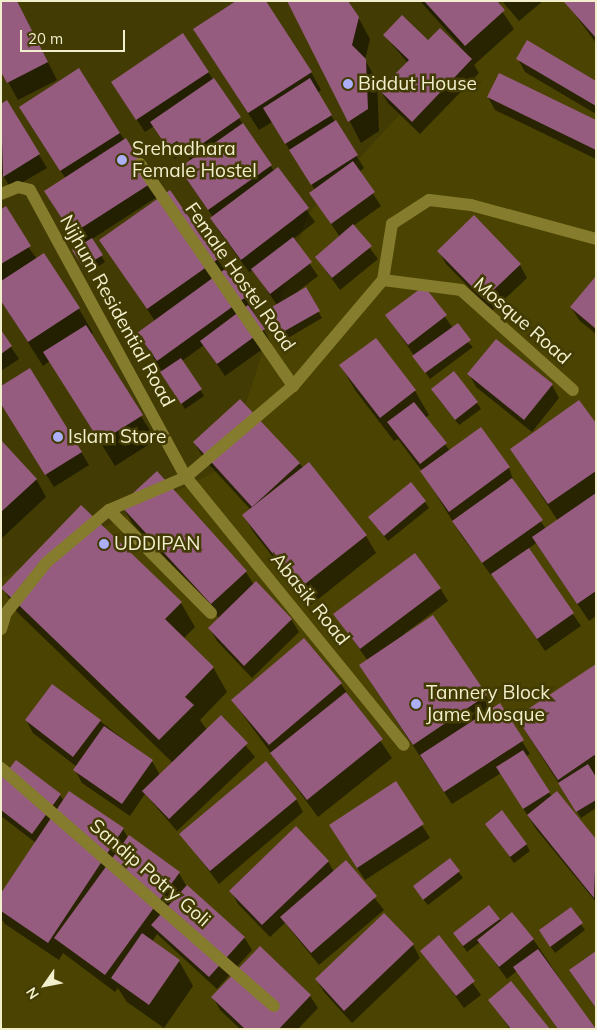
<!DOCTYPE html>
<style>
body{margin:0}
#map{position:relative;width:597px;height:1030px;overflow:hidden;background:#423b03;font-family:Mulish,sans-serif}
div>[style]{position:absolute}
.built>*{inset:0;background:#4b4301}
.shadow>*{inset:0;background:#0007}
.building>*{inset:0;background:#955c7f}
.minor>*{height:12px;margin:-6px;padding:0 6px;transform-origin:6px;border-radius:6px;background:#857c2e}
.dots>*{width:14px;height:14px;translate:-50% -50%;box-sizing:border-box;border:2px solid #423b03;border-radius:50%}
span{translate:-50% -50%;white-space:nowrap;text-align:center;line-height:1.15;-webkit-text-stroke:5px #423b03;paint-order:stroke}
.poi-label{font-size:19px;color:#f2efcd}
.left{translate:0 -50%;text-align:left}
.street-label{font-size:19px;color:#f2efcd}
.frame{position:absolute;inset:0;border:2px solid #f2efcd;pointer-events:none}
.north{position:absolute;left:20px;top:960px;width:50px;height:50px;-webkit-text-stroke:4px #423b03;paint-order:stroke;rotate:237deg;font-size:14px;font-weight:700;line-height:20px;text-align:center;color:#f2efcd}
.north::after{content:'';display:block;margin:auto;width:18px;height:22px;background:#f2efcd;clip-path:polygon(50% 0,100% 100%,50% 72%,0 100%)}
.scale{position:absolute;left:20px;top:30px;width:105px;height:22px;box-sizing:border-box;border:2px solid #f2efcd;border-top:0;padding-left:6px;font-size:15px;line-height:18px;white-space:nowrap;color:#f2efcd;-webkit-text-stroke:4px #423b03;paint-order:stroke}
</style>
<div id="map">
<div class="built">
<i style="clip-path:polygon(504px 1px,596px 1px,596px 1029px,1px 1029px,1px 578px,225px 467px,308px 214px)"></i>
</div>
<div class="shadow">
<i style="clip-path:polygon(17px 1px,57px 80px,18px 100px,1px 69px)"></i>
<i style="clip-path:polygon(288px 1px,358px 17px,370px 39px,365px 60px,377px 81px,379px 131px,361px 143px)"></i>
<i style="clip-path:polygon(420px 1px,495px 1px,514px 29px,474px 65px,479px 73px,420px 134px,388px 103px,381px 91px,408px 63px,385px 36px,461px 47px)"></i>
<i style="clip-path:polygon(502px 1px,543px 1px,519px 21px)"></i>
<i style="clip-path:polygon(596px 1px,596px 43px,566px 2px)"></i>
<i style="clip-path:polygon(205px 47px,311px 72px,321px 90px,317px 93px,364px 168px,359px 172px,381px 206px,353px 226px,378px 259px,340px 290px,316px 257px,340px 237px,310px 193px,315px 190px,272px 122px,259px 130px)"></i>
<i style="clip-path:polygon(518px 59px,596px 82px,596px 114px,525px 72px)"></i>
<i style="clip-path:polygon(79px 70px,160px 195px,92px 239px,105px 262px,87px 273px,74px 250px,80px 246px,53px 204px,66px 179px,28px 121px)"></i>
<i style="clip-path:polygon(208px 72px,274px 171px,278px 169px,315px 222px,293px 239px,318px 276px,297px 292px,305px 289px,322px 318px,288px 338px,271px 309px,277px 305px,253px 270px,249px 272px,219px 231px,213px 217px,188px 181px,191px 161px,185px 153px,175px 159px,154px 126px,145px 132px,120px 95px)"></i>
<i style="clip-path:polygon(488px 97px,596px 121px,596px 159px,495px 110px)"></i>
<i style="clip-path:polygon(7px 102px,47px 168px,11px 189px,1px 172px,1px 105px)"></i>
<i style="clip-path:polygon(1px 210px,37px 259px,44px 255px,79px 309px,93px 333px,90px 335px,156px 440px,115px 466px,50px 361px,43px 366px,1px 300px)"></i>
<i style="clip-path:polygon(101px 241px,217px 259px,245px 297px,271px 343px,225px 376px,204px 345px,182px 361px,204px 396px,185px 409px,138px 333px,155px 321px)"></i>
<i style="clip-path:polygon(439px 251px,520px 265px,527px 278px,492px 311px,446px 264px)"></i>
<i style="clip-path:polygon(596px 278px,596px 334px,579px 320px,571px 307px)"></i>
<i style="clip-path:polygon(424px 288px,453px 328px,473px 347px,430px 379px,387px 316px)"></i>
<i style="clip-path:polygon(1px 332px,19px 359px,1px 371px)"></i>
<i style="clip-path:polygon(376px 339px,415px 391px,429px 415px,425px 418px,450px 451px,509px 468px,514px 482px,546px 529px,558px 521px,511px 449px,596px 425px,596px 616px,589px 621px,536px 543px,528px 549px,581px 626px,545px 651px,493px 574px,491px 575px,461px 535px,422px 471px,398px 439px,394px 441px,355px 390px,341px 366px)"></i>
<i style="clip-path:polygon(469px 374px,552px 385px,559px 398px,532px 432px,476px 387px)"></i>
<i style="clip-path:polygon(436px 396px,477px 403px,481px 409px,459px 425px)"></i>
<i style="clip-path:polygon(1px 403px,81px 452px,89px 465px,54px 487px)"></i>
<i style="clip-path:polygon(1px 442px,36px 479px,46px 497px,1px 539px)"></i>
<i style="clip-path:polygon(194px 442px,299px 463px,366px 536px,376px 553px,311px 605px,254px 533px,244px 516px,251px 510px,205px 460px)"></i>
<i style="clip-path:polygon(157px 473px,246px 572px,254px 585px,291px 619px,299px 632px,252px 678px,217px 641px,210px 629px,220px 619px,132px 523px,122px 505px)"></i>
<i style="clip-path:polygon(425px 502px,429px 508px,388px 541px,370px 518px)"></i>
<i style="clip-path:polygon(3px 588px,181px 603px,195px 627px,183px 639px,213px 667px,227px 692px,200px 720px,207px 730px,221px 716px,255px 757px,177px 831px,145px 794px,130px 816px,82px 783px,75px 770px,77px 767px,33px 733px,26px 720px,53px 685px,152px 761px,160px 775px,173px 763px,17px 612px)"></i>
<i style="clip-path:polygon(440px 588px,448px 601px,404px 634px,486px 696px,493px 709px,499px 705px,530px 754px,526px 756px,552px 797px,596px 841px,596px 902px,536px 829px,501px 773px,452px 804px,371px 683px,368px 661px,335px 615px)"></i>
<i style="clip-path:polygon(596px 665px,596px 808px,581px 818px,517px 718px)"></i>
<i style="clip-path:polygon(341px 684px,392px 758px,318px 817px,232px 700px)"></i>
<i style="clip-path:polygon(1px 781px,60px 795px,64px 801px,123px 829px,128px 838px,179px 873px,187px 887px,244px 937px,252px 950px,217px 989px,157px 934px,152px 942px,179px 961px,193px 986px,164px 1028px,127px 1002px,118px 988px,115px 992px,63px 953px,59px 960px,5px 924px,1px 918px,1px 895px,36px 843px,1px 816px)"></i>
<i style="clip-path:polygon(395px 783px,430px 838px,365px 880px,338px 838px)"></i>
<i style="clip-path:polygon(296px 799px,303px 812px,219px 884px,181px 834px)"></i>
<i style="clip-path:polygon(491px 830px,526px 844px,530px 851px,514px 863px)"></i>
<i style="clip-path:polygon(449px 859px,463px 878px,428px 905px,418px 893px)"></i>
<i style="clip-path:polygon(328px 861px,334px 872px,346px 862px,384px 910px,319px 965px,285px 923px,270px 937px,238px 904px,231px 891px)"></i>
<i style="clip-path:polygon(570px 909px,585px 930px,555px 953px,544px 937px)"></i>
<i style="clip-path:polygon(499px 919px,533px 939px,594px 1029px,558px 1029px,517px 971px,507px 979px,480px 942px,467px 952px,454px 933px)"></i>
<i style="clip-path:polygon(439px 937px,481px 995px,464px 1008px,422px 951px)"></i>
<i style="clip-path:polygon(413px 945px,420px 958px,352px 1023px,324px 992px,316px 979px)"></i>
<i style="clip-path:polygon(596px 952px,596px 1008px,570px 971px)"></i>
<i style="clip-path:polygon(310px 996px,318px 1008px,298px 1029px,240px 1029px,220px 1010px,213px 997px)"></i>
<i style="clip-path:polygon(490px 1001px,549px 1029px,510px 1029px)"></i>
</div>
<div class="building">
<i style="clip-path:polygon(1px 1px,17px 1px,48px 62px,7px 83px,1px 72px)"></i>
<i style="clip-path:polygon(236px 1px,266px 1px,312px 72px,248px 113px,193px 29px)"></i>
<i style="clip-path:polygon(287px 1px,348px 1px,359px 17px,352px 45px,366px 59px,368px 109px,348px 122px)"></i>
<i style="clip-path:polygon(424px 1px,497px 1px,505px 10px,465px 46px)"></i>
<i style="clip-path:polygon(565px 1px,596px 1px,596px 38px,564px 2px)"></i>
<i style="clip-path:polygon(402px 15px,428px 40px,440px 28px,472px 59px,412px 122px,379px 90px,409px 60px,383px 35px)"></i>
<i style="clip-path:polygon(183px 33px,209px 72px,136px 120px,111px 82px)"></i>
<i style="clip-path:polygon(527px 40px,596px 81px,596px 106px,516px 59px)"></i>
<i style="clip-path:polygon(79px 68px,120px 133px,60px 171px,19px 107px)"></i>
<i style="clip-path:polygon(499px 73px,596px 120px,596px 150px,487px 97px)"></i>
<i style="clip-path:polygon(214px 78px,241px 117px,186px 155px,177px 141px,167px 147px,150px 122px)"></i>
<i style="clip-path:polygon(310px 78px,332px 115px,285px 144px,263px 108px)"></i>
<i style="clip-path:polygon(7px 100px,40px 154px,3px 177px,1px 104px)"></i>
<i style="clip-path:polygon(336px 120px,358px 155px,311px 185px,289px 150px)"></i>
<i style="clip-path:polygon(243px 123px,272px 165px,208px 210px,179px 168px)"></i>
<i style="clip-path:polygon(126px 138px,153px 182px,72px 234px,44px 191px)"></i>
<i style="clip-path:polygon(353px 161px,375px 192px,331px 224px,309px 193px)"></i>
<i style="clip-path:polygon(278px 167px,309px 208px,241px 260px,210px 218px)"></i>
<i style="clip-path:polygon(170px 190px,218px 259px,147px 309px,99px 240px)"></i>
<i style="clip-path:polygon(6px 206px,31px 246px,1px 264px,1px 209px)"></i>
<i style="clip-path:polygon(474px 215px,521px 264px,484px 299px,437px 251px)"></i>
<i style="clip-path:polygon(353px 224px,372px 246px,332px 278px,315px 257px)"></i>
<i style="clip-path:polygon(293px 237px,312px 262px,270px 294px,251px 269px)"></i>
<i style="clip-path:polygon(92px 238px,103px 255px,83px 267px,72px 250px)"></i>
<i style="clip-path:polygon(44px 253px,80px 308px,28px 342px,1px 301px,1px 281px)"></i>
<i style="clip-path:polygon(225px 269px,246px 297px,157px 361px,137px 333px)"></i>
<i style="clip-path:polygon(596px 276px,596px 329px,570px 307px)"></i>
<i style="clip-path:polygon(424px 286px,447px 315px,408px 345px,385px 315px)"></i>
<i style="clip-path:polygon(306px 287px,320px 311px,283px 332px,270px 308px)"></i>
<i style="clip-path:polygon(248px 305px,265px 329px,217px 364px,200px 341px)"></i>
<i style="clip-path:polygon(458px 323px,471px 340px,425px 373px,412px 356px)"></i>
<i style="clip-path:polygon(86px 325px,143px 415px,100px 442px,43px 352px)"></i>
<i style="clip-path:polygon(1px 330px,12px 346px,1px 354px)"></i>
<i style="clip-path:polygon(376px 338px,416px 390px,380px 418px,339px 365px)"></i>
<i style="clip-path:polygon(496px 339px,553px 384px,524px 420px,467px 374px)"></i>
<i style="clip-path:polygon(181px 358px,202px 389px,181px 404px,160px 372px)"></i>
<i style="clip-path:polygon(30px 368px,82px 452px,45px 475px,1px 404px,1px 386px)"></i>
<i style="clip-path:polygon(454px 371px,478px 402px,455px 420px,431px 389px)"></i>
<i style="clip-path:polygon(240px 399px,300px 463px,252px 507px,193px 442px)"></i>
<i style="clip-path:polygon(579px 400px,596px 423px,596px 471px,548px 504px,510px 449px)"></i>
<i style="clip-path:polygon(414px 402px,447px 443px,420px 464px,387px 422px)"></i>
<i style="clip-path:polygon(481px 427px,510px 467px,449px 512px,420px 471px)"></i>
<i style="clip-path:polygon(1px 440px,37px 479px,1px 512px)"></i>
<i style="clip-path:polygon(309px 462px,367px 535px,300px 588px,242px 515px)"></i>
<i style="clip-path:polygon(157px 471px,247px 571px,211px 604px,120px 505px)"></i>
<i style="clip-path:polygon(512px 478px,543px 520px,482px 563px,452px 521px)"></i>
<i style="clip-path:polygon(411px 482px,426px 501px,384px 536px,368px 517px)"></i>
<i style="clip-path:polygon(596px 493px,596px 591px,577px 604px,532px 537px)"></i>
<i style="clip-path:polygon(81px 505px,182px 602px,165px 619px,214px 667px,185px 697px,194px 705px,159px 740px,1px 588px)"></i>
<i style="clip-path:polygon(529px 548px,574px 613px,537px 639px,491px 574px)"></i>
<i style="clip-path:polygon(415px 553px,441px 588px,360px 649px,333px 614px)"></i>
<i style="clip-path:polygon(256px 581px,292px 619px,244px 666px,208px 628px)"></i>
<i style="clip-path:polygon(433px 615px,487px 695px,413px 745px,359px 665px)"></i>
<i style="clip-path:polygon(304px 638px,342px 683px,269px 745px,231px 700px)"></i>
<i style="clip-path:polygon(596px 664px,596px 754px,558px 780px,516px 717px)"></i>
<i style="clip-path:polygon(52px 684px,101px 720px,73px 757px,25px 720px)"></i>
<i style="clip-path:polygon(346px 692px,383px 739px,307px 800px,270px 753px)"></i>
<i style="clip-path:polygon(500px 703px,524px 740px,444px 792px,420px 755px)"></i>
<i style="clip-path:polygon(221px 715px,248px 743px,169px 819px,142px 791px)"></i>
<i style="clip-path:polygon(104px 726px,153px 760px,122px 804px,73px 770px)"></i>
<i style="clip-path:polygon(523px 750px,550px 792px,523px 809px,496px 767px)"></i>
<i style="clip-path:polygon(16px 760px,61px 794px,32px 834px,1px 810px,1px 779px)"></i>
<i style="clip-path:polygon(266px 761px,297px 799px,210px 871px,179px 834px)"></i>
<i style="clip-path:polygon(588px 764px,596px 777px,596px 800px,576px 812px,558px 783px)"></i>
<i style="clip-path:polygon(396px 781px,424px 824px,357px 868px,329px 825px)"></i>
<i style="clip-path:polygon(69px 791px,124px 828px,48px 943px,1px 911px,1px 893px)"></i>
<i style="clip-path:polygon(557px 791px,596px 839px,594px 898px,527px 815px)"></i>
<i style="clip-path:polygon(502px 810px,527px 844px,510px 857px,485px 824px)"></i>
<i style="clip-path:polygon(296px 826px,329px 861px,262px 925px,229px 891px)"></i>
<i style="clip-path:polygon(129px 835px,180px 872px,105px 975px,54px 938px)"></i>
<i style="clip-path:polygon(450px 858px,460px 871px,423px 900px,413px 886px)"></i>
<i style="clip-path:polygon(346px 860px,377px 896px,311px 953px,280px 917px)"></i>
<i style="clip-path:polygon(187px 885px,245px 937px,209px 977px,151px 925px)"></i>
<i style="clip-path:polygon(489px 905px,500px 919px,463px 946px,453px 933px)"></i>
<i style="clip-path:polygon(571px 907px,583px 923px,550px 947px,539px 930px)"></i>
<i style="clip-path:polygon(512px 912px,534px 939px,499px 967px,477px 940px)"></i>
<i style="clip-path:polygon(384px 913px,414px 944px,344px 1011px,315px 979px)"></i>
<i style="clip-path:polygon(142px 933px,180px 960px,149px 1005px,111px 978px)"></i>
<i style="clip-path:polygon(439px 935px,475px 981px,456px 996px,420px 951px)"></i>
<i style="clip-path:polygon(260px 946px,311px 995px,279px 1029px,245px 1029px,211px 997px)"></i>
<i style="clip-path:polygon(538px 949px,596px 1029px,558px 1029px,513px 967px)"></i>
<i style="clip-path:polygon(596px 951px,596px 1008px,569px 970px)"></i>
<i style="clip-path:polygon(511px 981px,550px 1029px,511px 1029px,488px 1000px)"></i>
</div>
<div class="minor">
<i style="left:140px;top:164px;width:270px;rotate:55.4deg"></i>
<i style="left:1px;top:194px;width:18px;rotate:-22deg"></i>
<i style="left:18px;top:187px;width:12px;rotate:14deg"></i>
<i style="left:30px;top:190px;width:327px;rotate:61.5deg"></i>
<i style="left:186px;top:477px;width:345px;rotate:50.9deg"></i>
<i style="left:383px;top:280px;width:79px;rotate:7.3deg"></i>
<i style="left:461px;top:290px;width:150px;rotate:41.8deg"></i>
<i style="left:109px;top:510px;width:145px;rotate:45.3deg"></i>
<i style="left:1px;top:629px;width:17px;rotate:-73deg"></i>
<i style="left:6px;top:613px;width:65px;rotate:-51.2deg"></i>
<i style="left:47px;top:562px;width:81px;rotate:-40deg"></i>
<i style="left:109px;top:510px;width:84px;rotate:-23.2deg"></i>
<i style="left:186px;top:477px;width:140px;rotate:-40.4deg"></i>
<i style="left:293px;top:386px;width:139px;rotate:-49.7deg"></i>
<i style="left:383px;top:280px;width:57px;rotate:-80.9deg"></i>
<i style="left:392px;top:224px;width:44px;rotate:-33deg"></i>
<i style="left:429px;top:200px;width:42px;rotate:6.8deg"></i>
<i style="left:471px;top:205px;width:130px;rotate:15.2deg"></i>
<i style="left:1px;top:768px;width:362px;rotate:41.1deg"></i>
</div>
<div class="dots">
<i style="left:348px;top:84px;background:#adaffb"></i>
<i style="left:122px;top:160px;background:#adaffb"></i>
<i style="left:58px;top:437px;background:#adaffb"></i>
<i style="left:104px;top:544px;background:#adaffb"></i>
<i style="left:416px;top:704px;background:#adaffb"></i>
</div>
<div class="poi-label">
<span class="left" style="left:358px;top:84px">Biddut House</span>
<span class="left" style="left:132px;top:160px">Srehadhara<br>Female Hostel</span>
<span class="left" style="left:68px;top:437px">Islam Store</span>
<span class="left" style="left:114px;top:544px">UDDIPAN</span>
<span class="left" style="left:426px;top:704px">Tannery Block<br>Jame Mosque</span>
</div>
<div class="street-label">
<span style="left:240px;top:277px;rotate:55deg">Female Hostel Road</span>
<span style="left:117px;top:311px;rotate:61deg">Nijhum Residential Road</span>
<span style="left:522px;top:321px;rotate:41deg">Mosque Road</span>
<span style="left:310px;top:599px;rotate:51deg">Abasik Road</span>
<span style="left:150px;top:873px;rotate:41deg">Sandip Potry Goli</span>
</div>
<div class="frame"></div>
<div class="north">N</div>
<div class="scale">20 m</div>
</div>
